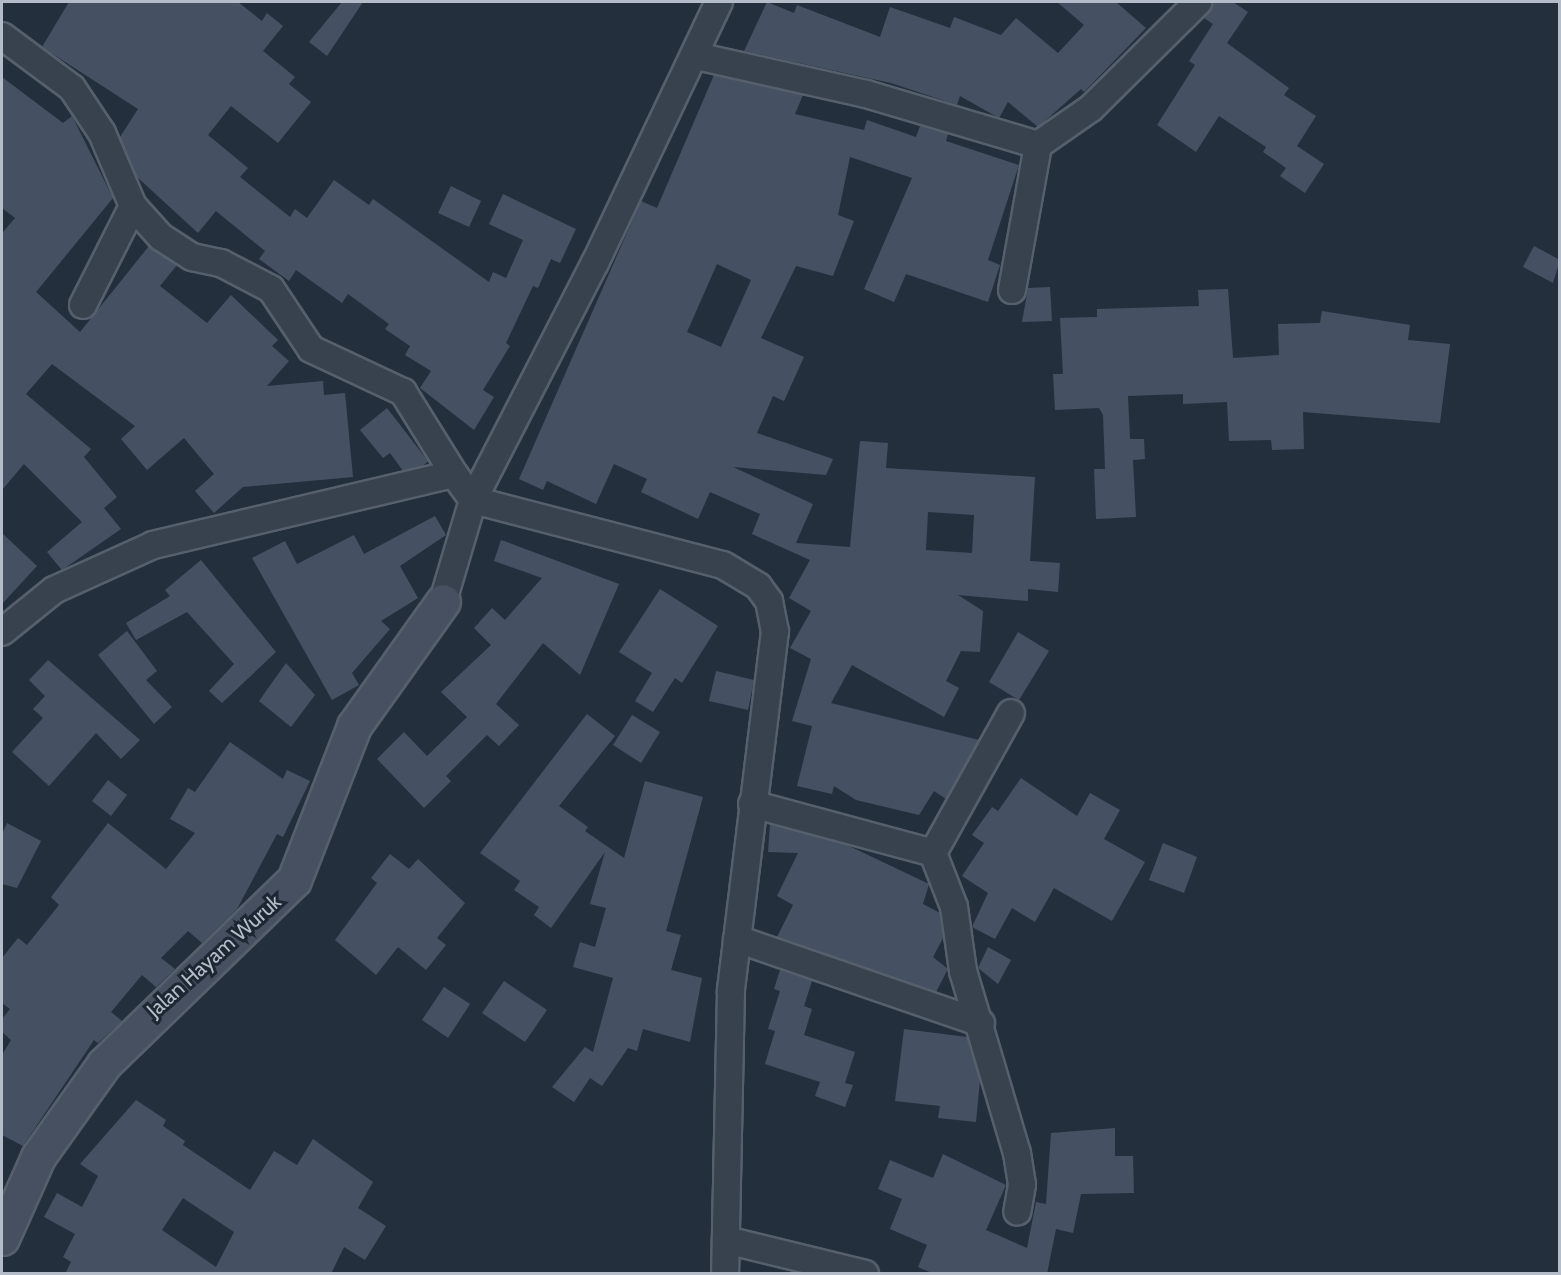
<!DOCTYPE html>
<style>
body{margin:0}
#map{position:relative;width:1561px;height:1275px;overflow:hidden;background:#242f3e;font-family:Cabin,sans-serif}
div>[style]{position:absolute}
.building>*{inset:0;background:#455162}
.roads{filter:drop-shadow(2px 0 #565f6c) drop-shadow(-2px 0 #565f6c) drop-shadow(0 2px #565f6c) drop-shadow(0 -2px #565f6c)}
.street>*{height:26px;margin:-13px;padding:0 13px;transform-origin:13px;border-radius:13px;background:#38414e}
.secondary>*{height:33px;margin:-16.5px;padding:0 16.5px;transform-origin:16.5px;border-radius:16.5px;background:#465061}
span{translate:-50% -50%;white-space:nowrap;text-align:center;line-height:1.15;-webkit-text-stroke:6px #1d2633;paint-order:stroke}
.street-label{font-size:21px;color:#b4bcc9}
.frame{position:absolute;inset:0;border:3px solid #b4bcc9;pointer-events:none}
</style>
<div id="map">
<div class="building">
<i style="clip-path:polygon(69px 2px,238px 2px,262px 21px,267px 13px,283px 26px,263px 51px,295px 77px,289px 84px,311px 102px,278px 143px,231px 106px,208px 135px,248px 168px,240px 177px,290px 217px,295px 209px,307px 218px,334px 180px,369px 205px,373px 199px,489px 282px,493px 272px,506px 278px,523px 240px,489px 224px,503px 194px,576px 229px,560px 263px,551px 259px,538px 288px,533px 286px,506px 343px,510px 346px,483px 390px,494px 397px,474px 430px,420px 388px,431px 371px,405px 355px,410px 346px,385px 329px,389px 324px,348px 294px,342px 303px,296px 270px,289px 281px,259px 259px,265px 251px,216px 211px,198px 233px,136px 176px,120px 137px,138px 109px,42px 47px)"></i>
<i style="clip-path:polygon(342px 2px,363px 2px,327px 56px,309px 42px)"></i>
<i style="clip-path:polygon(767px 2px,794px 13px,797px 5px,880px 37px,890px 7px,950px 28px,954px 17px,1001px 35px,1016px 18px,1058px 53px,1084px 25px,1057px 2px,1116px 2px,1146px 28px,1084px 92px,1081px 89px,1038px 127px,1008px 102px,999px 118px,960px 96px,957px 105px,891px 83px,744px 51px)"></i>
<i style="clip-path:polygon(1215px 2px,1233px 2px,1248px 12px,1227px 43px,1289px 88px,1284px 95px,1316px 116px,1297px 146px,1324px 164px,1305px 193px,1280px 176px,1286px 168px,1263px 152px,1266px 147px,1219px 116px,1196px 152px,1157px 125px,1195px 65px,1189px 61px,1213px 24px,1204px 18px)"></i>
<i style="clip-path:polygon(evenodd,714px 75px,803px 95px,795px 114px,864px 130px,867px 120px,916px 137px,920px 126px,948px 134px,946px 141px,1019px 165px,988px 260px,1000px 265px,988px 302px,906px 274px,894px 302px,864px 289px,912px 178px,850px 157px,838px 215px,854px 221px,833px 276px,796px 266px,761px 338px,804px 357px,784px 401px,773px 396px,757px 433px,833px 459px,826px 475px,733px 467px,813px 504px,796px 543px,850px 547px,860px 441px,888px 443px,886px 468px,1035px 477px,1030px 561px,1060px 563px,1058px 592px,1028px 589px,1028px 601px,958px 595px,983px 611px,980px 652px,961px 651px,946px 681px,959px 688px,944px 717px,852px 665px,831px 703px,979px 740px,946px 799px,934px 791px,919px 815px,856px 800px,834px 786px,832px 794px,797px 786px,812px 726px,792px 721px,811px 659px,790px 648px,811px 611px,789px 598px,810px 560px,752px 534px,760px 514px,710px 492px,698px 519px,641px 492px,647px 479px,614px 464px,596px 504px,547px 481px,543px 490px,519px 479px,641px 201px,657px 208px,714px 75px,717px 264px,751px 280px,721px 347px,687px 332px,717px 264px,714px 75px,928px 512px,974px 515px,972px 553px,926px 550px,928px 512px)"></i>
<i style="clip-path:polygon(2px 77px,63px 123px,72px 116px,113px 198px,36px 292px,80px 332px,149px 246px,177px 265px,160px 286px,207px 323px,231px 295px,278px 340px,272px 346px,289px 361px,267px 386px,323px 381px,324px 395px,345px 393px,353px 477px,243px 487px,214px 513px,195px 491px,214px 474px,184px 438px,147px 470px,121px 439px,135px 426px,52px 364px,26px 394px,91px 449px,84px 457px,117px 497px,104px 508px,121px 529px,62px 570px,47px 552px,82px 522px,24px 464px,2px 490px,2px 233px,15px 218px,2px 208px)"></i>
<i style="clip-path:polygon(451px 186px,481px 201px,469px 227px,438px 213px)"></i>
<i style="clip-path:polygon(1534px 246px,1560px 260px,1553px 283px,1523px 267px)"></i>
<i style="clip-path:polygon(1050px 287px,1052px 321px,1022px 322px,1028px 288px)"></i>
<i style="clip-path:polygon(1228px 289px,1233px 358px,1279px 355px,1278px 324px,1320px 323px,1322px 311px,1410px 325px,1408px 340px,1450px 344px,1440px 423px,1303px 412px,1304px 449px,1272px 450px,1271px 440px,1229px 441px,1227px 402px,1183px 404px,1183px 394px,1128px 396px,1130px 439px,1144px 439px,1145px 459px,1133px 460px,1136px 517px,1096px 519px,1094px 469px,1105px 469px,1103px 415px,1099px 408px,1055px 410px,1053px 374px,1063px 374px,1060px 318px,1097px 317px,1097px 309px,1199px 306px,1198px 290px)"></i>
<i style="clip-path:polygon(387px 408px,428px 461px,423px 466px,403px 471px,390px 453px,383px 458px,360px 430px)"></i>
<i style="clip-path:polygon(435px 516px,446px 535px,400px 566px,418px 598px,381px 621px,390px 629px,352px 673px,359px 685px,332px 700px,252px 558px,285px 541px,297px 564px,354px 535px,364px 554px)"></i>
<i style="clip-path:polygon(2px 533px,37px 566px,2px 604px)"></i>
<i style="clip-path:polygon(501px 540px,619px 584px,580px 675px,543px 643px,496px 704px,519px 725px,499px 746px,487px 735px,446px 776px,451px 781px,424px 808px,377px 759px,404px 732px,427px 756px,467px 717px,441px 692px,491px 645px,474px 628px,492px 608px,505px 620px,542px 578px,494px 561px)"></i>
<i style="clip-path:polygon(201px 560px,276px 652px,222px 703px,209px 691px,234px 664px,187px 612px,136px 640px,126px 623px,170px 596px,165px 590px)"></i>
<i style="clip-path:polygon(660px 589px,718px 626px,682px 683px,675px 678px,653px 712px,635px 701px,652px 673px,619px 652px)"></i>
<i style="clip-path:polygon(127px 631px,157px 671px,146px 680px,172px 707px,154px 724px,98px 655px)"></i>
<i style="clip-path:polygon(1018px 632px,1049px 651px,1019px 700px,989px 682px)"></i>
<i style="clip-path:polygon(48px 660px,140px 740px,121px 759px,96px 733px,49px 786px,12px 752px,43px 718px,33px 709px,45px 696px,29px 680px)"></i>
<i style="clip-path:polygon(286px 663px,315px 695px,291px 727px,259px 701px)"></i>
<i style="clip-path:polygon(716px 671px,754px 680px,748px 710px,709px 701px)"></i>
<i style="clip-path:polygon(587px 714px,615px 736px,559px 806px,588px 827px,585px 831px,624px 858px,645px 781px,703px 797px,666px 931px,681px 935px,671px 970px,702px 978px,690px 1042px,643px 1029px,637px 1051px,628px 1048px,602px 1086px,590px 1078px,574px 1102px,552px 1087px,585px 1047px,593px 1052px,613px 978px,573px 967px,580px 942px,595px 947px,606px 908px,590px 904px,605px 852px,551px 928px,534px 915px,539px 907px,514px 890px,520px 881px,480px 853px)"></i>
<i style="clip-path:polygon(632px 715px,660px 732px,641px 763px,613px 745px)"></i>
<i style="clip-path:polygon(230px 742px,283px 779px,287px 770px,310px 781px,283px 837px,277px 834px,237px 909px,202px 943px,188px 931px,161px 958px,175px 969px,156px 987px,142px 975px,111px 1012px,122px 1021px,98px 1043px,94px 1040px,23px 1146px,2px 1135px,2px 1055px,11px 1040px,2px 1032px,2px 1019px,10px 1009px,2px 1003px,2px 958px,18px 938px,27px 945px,59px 905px,51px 897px,108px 823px,166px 869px,195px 833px,170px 819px,188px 788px,195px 792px)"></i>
<i style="clip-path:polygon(1021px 778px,1077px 816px,1090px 793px,1120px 810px,1104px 839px,1145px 862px,1112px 921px,1054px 888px,1035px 922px,1012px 908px,995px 939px,972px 927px,988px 893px,962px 876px,984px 843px,972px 835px,992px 807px,998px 811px)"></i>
<i style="clip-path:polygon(108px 780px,127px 795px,111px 816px,92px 801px)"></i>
<i style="clip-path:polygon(7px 823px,41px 841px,17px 888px,2px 884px,2px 834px)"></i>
<i style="clip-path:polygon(770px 824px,847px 845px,929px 884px,923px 904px,940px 913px,943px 938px,933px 957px,948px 969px,936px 992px,777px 937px,793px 905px,777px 896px,798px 853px,768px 852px)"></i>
<i style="clip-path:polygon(1163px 843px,1197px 857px,1184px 893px,1149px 880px)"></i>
<i style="clip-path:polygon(390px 854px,409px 869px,418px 859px,465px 903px,437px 938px,446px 945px,426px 970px,398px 947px,376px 975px,335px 940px,377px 883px,371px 878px)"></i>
<i style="clip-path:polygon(988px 947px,1011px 960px,998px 984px,978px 968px)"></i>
<i style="clip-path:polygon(780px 970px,812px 981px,804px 1006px,812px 1009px,804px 1035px,855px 1052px,845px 1083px,853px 1085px,845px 1107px,815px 1096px,820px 1082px,765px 1064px,775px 1031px,768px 1029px,780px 991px,774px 989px)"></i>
<i style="clip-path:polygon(504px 981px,547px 1010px,525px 1042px,482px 1013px)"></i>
<i style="clip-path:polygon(444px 987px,470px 1004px,448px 1038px,422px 1020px)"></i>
<i style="clip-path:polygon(904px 1029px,967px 1037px,980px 1080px,976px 1122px,938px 1118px,940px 1106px,895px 1101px)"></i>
<i style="clip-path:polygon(evenodd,136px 1100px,166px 1120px,163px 1126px,185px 1141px,183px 1145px,250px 1190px,274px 1151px,297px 1165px,313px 1139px,373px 1182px,358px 1208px,386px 1226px,365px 1260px,344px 1247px,331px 1274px,65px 1274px,71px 1262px,63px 1257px,75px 1234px,44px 1217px,57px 1193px,82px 1207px,98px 1176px,80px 1164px,136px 1100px,183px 1198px,234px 1232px,216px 1267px,162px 1230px,183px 1198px)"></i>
<i style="clip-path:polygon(1115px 1128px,1115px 1156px,1133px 1156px,1134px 1193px,1081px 1194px,1073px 1233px,1056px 1229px,1047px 1274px,934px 1274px,918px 1267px,927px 1245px,890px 1229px,902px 1199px,878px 1189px,890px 1160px,933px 1178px,943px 1154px,1006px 1185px,986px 1230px,1027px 1248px,1036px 1202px,1046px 1204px,1051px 1133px)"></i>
</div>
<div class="roads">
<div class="street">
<i style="left:2px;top:36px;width:87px;rotate:36.6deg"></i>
<i style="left:72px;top:88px;width:54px;rotate:56.3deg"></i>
<i style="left:102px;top:133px;width:79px;rotate:67deg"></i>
<i style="left:133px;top:206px;width:42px;rotate:47.9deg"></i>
<i style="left:161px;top:237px;width:37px;rotate:33deg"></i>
<i style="left:192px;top:257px;width:30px;rotate:12deg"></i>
<i style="left:221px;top:263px;width:56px;rotate:27.5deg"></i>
<i style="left:271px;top:289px;width:72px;rotate:56.3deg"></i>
<i style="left:311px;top:349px;width:102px;rotate:25.1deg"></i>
<i style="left:403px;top:392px;width:97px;rotate:58.1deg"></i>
<i style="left:696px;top:56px;width:174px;rotate:12.6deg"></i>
<i style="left:866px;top:94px;width:179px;rotate:16.5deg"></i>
<i style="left:1012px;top:290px;width:147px;rotate:-79.8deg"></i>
<i style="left:1038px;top:145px;width:65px;rotate:-34.9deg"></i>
<i style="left:1091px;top:108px;width:151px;rotate:-44.7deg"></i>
<i style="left:83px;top:305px;width:111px;rotate:-63.2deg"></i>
<i style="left:443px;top:601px;width:105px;rotate:-73.5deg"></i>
<i style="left:473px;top:500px;width:258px;rotate:14.6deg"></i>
<i style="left:723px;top:565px;width:41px;rotate:31deg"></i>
<i style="left:758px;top:586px;width:19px;rotate:54deg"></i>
<i style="left:769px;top:601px;width:31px;rotate:79deg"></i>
<i style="left:775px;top:631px;width:363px;rotate:97deg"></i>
<i style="left:731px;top:991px;width:283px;rotate:91.2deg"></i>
<i style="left:2px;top:632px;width:67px;rotate:-38.9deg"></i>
<i style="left:54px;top:590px;width:109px;rotate:-24.4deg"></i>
<i style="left:153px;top:545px;width:309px;rotate:-13.3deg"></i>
<i style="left:454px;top:474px;width:32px;rotate:54deg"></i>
<i style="left:473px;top:500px;width:267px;rotate:-62.8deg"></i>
<i style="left:595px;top:263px;width:289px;rotate:-64.6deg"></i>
<i style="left:752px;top:804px;width:188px;rotate:15.1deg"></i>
<i style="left:933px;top:853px;width:58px;rotate:68.7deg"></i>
<i style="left:954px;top:907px;width:65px;rotate:82deg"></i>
<i style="left:963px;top:971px;width:190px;rotate:73.5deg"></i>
<i style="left:1017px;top:1153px;width:32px;rotate:81deg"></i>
<i style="left:1022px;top:1185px;width:27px;rotate:100deg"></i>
<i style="left:933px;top:853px;width:160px;rotate:-60.9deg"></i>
<i style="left:737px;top:939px;width:258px;rotate:19deg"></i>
<i style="left:726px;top:1240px;width:143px;rotate:13.7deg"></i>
</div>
<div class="secondary">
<i style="left:2px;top:1238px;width:89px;rotate:-66deg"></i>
<i style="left:38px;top:1157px;width:114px;rotate:-54.6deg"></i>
<i style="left:104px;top:1064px;width:264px;rotate:-44.1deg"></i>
<i style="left:294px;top:880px;width:165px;rotate:-68.7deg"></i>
<i style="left:354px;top:726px;width:153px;rotate:-54.5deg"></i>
</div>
</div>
<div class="street-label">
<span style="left:214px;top:956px;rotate:-42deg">Jalan Hayam Wuruk</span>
</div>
<div class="frame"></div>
</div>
